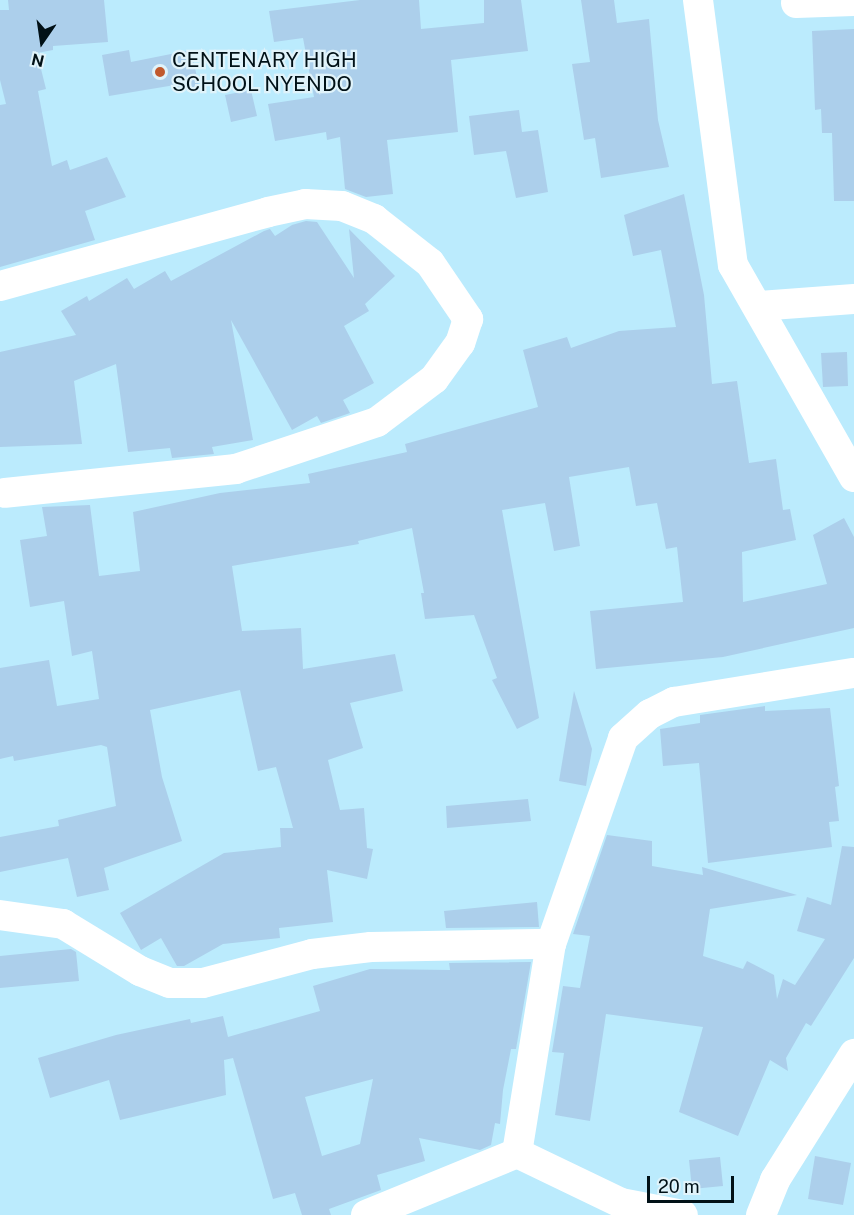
<!DOCTYPE html>
<style>
body{margin:0}
#map{position:relative;width:854px;height:1215px;overflow:hidden;background:#bbebfd;font-family:"Public Sans",sans-serif}
div>[style]{position:absolute}
.building>*{inset:0;background:#accfeb}
.minor>*{height:30px;margin:-15px;padding:0 15px;transform-origin:15px;border-radius:15px;background:#fff}
.dots>*{width:16px;height:16px;translate:-50% -50%;box-sizing:border-box;border:3px solid #e0f3fa;border-radius:50%}
span{translate:-50% -50%;white-space:nowrap;text-align:center;line-height:1.15;-webkit-text-stroke:4.5px #e0f3fa;paint-order:stroke}
.poi-label{font-size:21px;color:#011117}
.left{translate:0 -50%;text-align:left}
.north{position:absolute;left:12px;top:12px;width:60px;height:60px;-webkit-text-stroke:4px #e0f3fa;paint-order:stroke;rotate:193deg;font-size:16px;font-weight:700;line-height:24px;text-align:center;color:#011117}
.north::after{content:'';display:block;margin:auto;width:21px;height:27px;background:#011117;clip-path:polygon(50% 0,100% 100%,50% 72%,0 100%)}
.scale{position:absolute;left:647px;top:1176px;width:87px;height:27px;box-sizing:border-box;border:3px solid #011117;border-top:0;padding-left:8px;font-size:18px;line-height:21px;white-space:nowrap;color:#011117;-webkit-text-stroke:4px #e0f3fa;paint-order:stroke}
</style>
<div id="map">
<div class="building">
<i style="clip-path:polygon(8px 0,104px 0,108px 42px,53px 46px,53px 50px,37px 53px,46px 89px,38px 91px,52px 166px,67px 160px,70px 170px,107px 157px,126px 197px,85px 211px,95px 240px,0 267px,0 105px,6px 104px,0 80px,0 10px,9px 10px)"></i>
<i style="clip-path:polygon(360px 0,419px 0,421px 29px,484px 23px,484px 0,521px 0,528px 51px,451px 60px,458px 132px,387px 140px,393px 194px,366px 197px,345px 189px,340px 137px,327px 140px,326px 132px,275px 141px,268px 104px,314px 97px,303px 38px,274px 42px,269px 11px)"></i>
<i style="clip-path:polygon(581px 0,614px 0,617px 23px,649px 19px,658px 120px,669px 167px,601px 178px,595px 138px,584px 140px,572px 64px,590px 62px)"></i>
<i style="clip-path:polygon(854px 29px,854px 201px,834px 201px,832px 133px,822px 133px,821px 109px,815px 110px,812px 31px)"></i>
<i style="clip-path:polygon(129px 50px,131px 62px,191px 50px,199px 86px,176px 91px,175px 85px,109px 96px,102px 55px)"></i>
<i style="clip-path:polygon(251px 90px,257px 116px,231px 122px,225px 95px)"></i>
<i style="clip-path:polygon(519px 110px,522px 132px,538px 130px,548px 192px,516px 198px,506px 151px,474px 155px,469px 116px)"></i>
<i style="clip-path:polygon(684px 194px,704px 295px,712px 384px,737px 381px,749px 463px,776px 459px,783px 510px,790px 509px,796px 540px,742px 552px,743px 602px,827px 584px,813px 535px,844px 518px,854px 537px,854px 628px,723px 657px,596px 669px,590px 611px,683px 602px,677px 547px,666px 549px,657px 503px,636px 506px,629px 467px,569px 477px,580px 546px,554px 551px,545px 503px,502px 510px,539px 718px,517px 729px,492px 680px,497px 678px,474px 615px,425px 619px,421px 593px,424px 593px,412px 528px,358px 541px,359px 544px,232px 566px,242px 631px,301px 628px,303px 669px,395px 654px,403px 691px,350px 703px,363px 748px,328px 760px,340px 810px,364px 808px,367px 848px,373px 849px,367px 879px,327px 870px,333px 922px,279px 928px,280px 938px,223px 944px,184px 966px,177px 966px,161px 938px,141px 950px,120px 913px,224px 853px,281px 847px,280px 828px,293px 828px,276px 767px,258px 771px,240px 690px,150px 710px,162px 777px,182px 841px,104px 868px,109px 890px,77px 897px,68px 858px,0 872px,0 837px,59px 826px,58px 820px,116px 806px,107px 747px,101px 745px,14px 761px,13px 756px,0 759px,0 668px,49px 660px,57px 706px,99px 699px,92px 651px,72px 656px,64px 601px,30px 607px,20px 540px,47px 536px,42px 507px,90px 505px,99px 576px,140px 571px,133px 512px,220px 493px,310px 483px,308px 474px,407px 452px,405px 444px,538px 407px,523px 350px,567px 337px,571px 348px,619px 331px,676px 327px,661px 250px,633px 256px,624px 215px)"></i>
<i style="clip-path:polygon(306px 221px,317px 222px,354px 278px,349px 229px,395px 276px,365px 304px,369px 311px,344px 326px,374px 383px,343px 400px,350px 413px,321px 423px,317px 416px,292px 430px,231px 320px,253px 440px,212px 447px,214px 454px,172px 458px,170px 448px,128px 452px,116px 364px,74px 381px,82px 444px,0 447px,0 352px,76px 335px,61px 311px,87px 296px,89px 301px,127px 278px,134px 289px,165px 271px,171px 281px,264px 231px,270px 229px,275px 236px,292px 225px)"></i>
<i style="clip-path:polygon(847px 352px,848px 386px,823px 387px,821px 353px)"></i>
<i style="clip-path:polygon(574px 691px,592px 749px,586px 786px,559px 781px)"></i>
<i style="clip-path:polygon(765px 706px,765px 711px,830px 708px,839px 786px,835px 787px,839px 821px,829px 822px,832px 847px,708px 863px,699px 763px,663px 766px,660px 729px,700px 723px,700px 715px)"></i>
<i style="clip-path:polygon(528px 799px,531px 821px,447px 828px,446px 806px)"></i>
<i style="clip-path:polygon(607px 835px,652px 841px,652px 866px,703px 875px,702px 867px,797px 895px,710px 909px,703px 956px,743px 969px,747px 961px,774px 975px,777px 999px,783px 979px,795px 985px,825px 939px,797px 931px,807px 897px,831px 905px,842px 846px,854px 847px,854px 958px,811px 1026px,806px 1023px,786px 1058px,788px 1071px,770px 1060px,738px 1136px,679px 1112px,703px 1027px,606px 1014px,590px 1121px,555px 1115px,564px 1053px,552px 1052px,563px 986px,580px 988px,590px 936px,573px 934px)"></i>
<i style="clip-path:polygon(537px 902px,539px 927px,446px 928px,444px 911px)"></i>
<i style="clip-path:polygon(71px 949px,76px 952px,79px 981px,0 988px,0 956px)"></i>
<i style="clip-path:polygon(evenodd,531px 962px,516px 1049px,511px 1049px,503px 1090px,500px 1124px,495px 1123px,491px 1145px,480px 1150px,419px 1138px,425px 1161px,377px 1175px,381px 1190px,329px 1209px,331px 1215px,302px 1215px,295px 1193px,273px 1199px,233px 1058px,224px 1060px,226px 1095px,120px 1120px,109px 1080px,50px 1098px,38px 1058px,116px 1035px,190px 1019px,191px 1023px,223px 1016px,228px 1037px,320px 1011px,313px 986px,370px 969px,450px 970px,449px 963px,531px 962px,373px 1079px,360px 1144px,322px 1156px,305px 1097px,373px 1079px)"></i>
<i style="clip-path:polygon(815px 1156px,851px 1163px,843px 1205px,808px 1199px)"></i>
<i style="clip-path:polygon(720px 1157px,723px 1186px,692px 1189px,689px 1160px)"></i>
</div>
<div class="minor">
<i style="left:698px;top:0;width:267px;rotate:82.5deg"></i>
<i style="left:733px;top:265px;width:244px;rotate:60.3deg"></i>
<i style="left:796px;top:3px;width:58px;rotate:-2deg"></i>
<i style="left:0;top:286px;width:278px;rotate:-15.4deg"></i>
<i style="left:268px;top:212px;width:38px;rotate:-12deg"></i>
<i style="left:305px;top:204px;width:37px;rotate:3deg"></i>
<i style="left:342px;top:206px;width:35px;rotate:22deg"></i>
<i style="left:374px;top:219px;width:71px;rotate:38.2deg"></i>
<i style="left:430px;top:263px;width:68px;rotate:55.8deg"></i>
<i style="left:468px;top:319px;width:25px;rotate:108deg"></i>
<i style="left:460px;top:343px;width:44px;rotate:125.8deg"></i>
<i style="left:434px;top:379px;width:71px;rotate:143deg"></i>
<i style="left:377px;top:422px;width:149px;rotate:161.6deg"></i>
<i style="left:236px;top:469px;width:232px;rotate:174.1deg"></i>
<i style="left:758px;top:306px;width:96px;rotate:-4.2deg"></i>
<i style="left:0;top:915px;width:64px;rotate:8.1deg"></i>
<i style="left:63px;top:924px;width:90px;rotate:31.4deg"></i>
<i style="left:140px;top:971px;width:32px;rotate:22deg"></i>
<i style="left:170px;top:983px;width:33px"></i>
<i style="left:203px;top:983px;width:113px;rotate:-14.9deg"></i>
<i style="left:312px;top:954px;width:59px;rotate:-6.8deg"></i>
<i style="left:371px;top:947px;width:180px;rotate:-1deg"></i>
<i style="left:517px;top:1153px;width:115px;rotate:25.7deg"></i>
<i style="left:621px;top:1203px;width:63px;rotate:11deg"></i>
<i style="left:366px;top:1215px;width:163px;rotate:-22.3deg"></i>
<i style="left:517px;top:1153px;width:212px;rotate:-80.8deg"></i>
<i style="left:551px;top:944px;width:218px;rotate:-70.7deg"></i>
<i style="left:623px;top:738px;width:36px;rotate:-42deg"></i>
<i style="left:650px;top:714px;width:27px;rotate:-27deg"></i>
<i style="left:674px;top:702px;width:182px;rotate:-9.2deg"></i>
<i style="left:761px;top:1215px;width:38px;rotate:-68deg"></i>
<i style="left:775px;top:1180px;width:149px;rotate:-57.9deg"></i>
</div>
<div class="dots">
<i style="left:160px;top:72px;background:#c15a2e"></i>
</div>
<div class="poi-label">
<span class="left" style="left:172px;top:72px">CENTENARY HIGH<br>SCHOOL NYENDO</span>
</div>
<div class="north">N</div>
<div class="scale">20 m</div>
</div>
